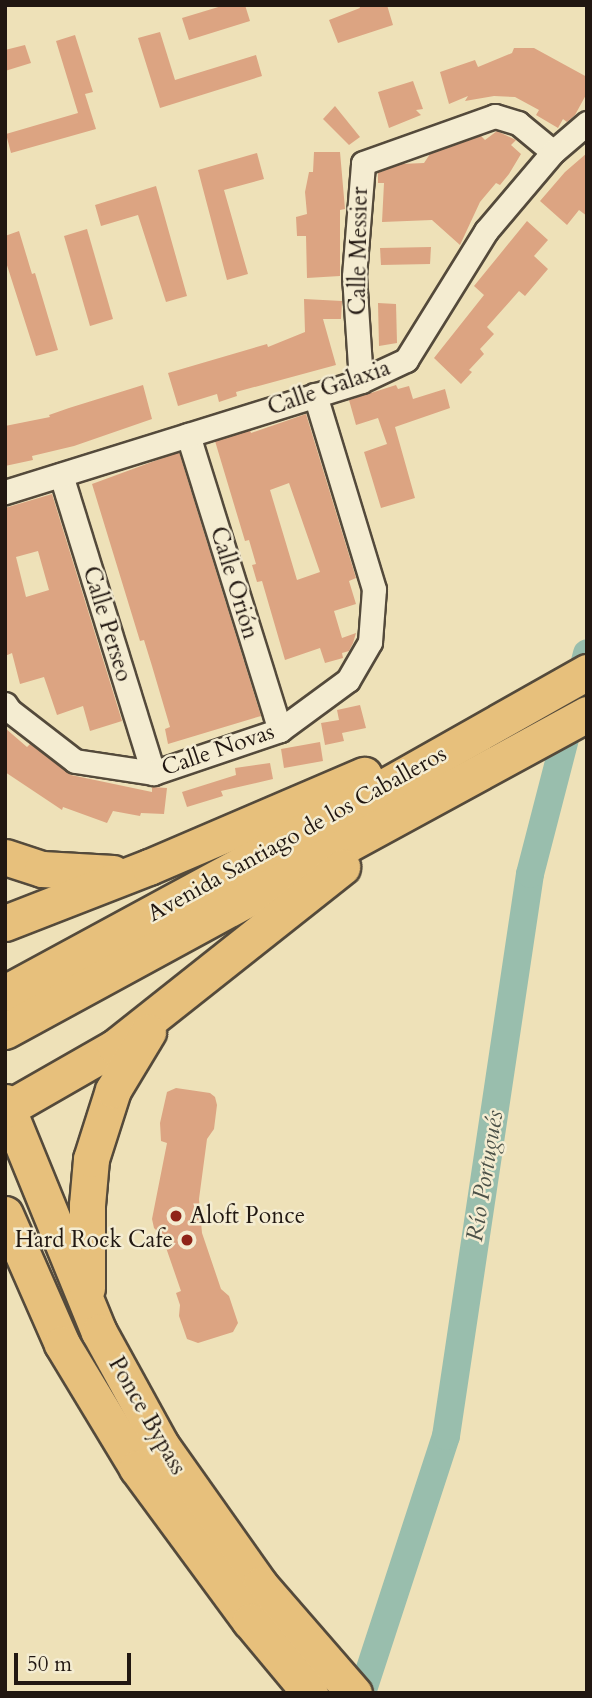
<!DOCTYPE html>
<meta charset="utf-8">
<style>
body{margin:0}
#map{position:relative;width:592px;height:1698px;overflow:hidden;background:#eee1b8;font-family:Cardo,serif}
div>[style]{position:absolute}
.river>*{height:28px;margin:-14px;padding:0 14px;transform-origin:14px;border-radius:14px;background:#99bead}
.building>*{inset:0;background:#dca482}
.roads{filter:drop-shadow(2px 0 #544a3b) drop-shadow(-2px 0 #544a3b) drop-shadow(0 2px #544a3b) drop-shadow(0 -2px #544a3b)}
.minor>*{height:23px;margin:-11.5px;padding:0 11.5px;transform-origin:11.5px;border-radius:11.5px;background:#f4ecd1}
.highway>*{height:35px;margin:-17.5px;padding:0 17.5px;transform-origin:17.5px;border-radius:17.5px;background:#e7c07c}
.dots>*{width:19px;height:19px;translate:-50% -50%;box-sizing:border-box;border:4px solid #f4ecd1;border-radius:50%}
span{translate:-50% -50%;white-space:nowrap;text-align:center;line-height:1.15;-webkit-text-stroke:5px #f4ecd1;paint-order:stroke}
.street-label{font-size:23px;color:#211711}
.poi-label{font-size:23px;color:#211711}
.left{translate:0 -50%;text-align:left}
.right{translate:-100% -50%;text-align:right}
.water-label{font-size:24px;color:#4b5148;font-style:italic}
.frame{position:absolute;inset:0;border:7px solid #211711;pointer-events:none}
.scale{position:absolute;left:14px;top:1653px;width:117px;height:32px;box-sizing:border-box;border:4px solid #211711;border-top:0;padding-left:9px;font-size:21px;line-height:24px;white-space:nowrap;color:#211711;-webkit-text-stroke:5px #f4ecd1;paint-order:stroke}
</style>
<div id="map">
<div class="river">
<i style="left:362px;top:1693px;width:270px;rotate:-71.9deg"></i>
<i style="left:446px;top:1436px;width:568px;rotate:-81.5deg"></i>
<i style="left:530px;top:874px;width:228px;rotate:-75.5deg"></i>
</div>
<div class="building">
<i style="clip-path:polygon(225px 5px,245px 5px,250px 21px,189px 40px,182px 18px)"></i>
<i style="clip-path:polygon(359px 5px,387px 5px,393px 25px,338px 43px,329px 20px,360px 8px)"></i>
<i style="clip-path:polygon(160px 32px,175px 80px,256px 55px,262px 76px,160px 108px,138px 38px)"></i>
<i style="clip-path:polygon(75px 35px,93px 92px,85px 94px,96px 129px,11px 153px,6px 134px,78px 113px,56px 41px)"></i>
<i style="clip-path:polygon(25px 45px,31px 63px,5px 71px,5px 50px)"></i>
<i style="clip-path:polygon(514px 48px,534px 48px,587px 77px,587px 93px,575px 115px,567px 122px,563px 119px,558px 128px,536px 115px,539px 110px,515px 97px,494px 96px,465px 101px,468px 96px,449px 104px,440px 72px,475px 60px,478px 67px,512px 53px)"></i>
<i style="clip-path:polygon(413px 81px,423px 109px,416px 110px,421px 115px,389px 128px,378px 92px)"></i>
<i style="clip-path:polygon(335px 106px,360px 137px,349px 145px,323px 119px)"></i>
<i style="clip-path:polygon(497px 131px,516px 140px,511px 145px,521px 154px,509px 174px,500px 185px,496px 183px,480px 202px,460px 245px,432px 220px,382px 222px,384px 183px,378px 183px,378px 173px,401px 164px,424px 163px,430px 154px,481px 136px,485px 140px)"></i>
<i style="clip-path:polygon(314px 152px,340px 152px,345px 209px,340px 210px,340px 276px,307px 278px,306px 236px,297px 236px,296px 217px,307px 214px,305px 192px,309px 172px,313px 172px)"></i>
<i style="clip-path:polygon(257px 153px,264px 179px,224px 190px,248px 274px,227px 280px,198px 170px)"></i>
<i style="clip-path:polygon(587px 153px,587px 216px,579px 210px,567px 225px,540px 201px,565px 172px)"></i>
<i style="clip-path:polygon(156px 186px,187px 296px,166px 302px,138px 215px,101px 226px,95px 205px)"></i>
<i style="clip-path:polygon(527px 221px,548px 240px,534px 256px,548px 269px,525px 296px,519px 291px,487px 327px,494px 334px,480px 349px,484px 354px,469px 370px,472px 372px,461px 384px,434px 358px,484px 295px,474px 286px)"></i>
<i style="clip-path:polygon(87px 229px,113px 319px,90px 326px,64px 236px)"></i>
<i style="clip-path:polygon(19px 231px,32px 274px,35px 273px,58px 350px,36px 356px,5px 259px,5px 236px)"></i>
<i style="clip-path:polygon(431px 247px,430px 264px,381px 265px,380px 248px)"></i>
<i style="clip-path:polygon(304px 299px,342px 301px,341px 319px,323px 319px,336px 365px,236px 392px,237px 396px,219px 402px,217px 394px,178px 406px,168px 373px,267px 344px,268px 347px,305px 332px)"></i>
<i style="clip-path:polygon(378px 303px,396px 304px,397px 343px,379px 346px)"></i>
<i style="clip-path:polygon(143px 385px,152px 419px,74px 446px,32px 456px,33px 460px,5px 466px,5px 426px,50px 417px,49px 415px,69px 408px)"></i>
<i style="clip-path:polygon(396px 385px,398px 389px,409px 386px,413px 399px,445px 389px,450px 408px,395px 427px,415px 498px,381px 508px,364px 452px,387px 444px,378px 418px,356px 425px,349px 400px)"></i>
<i style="clip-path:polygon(evenodd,306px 414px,356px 578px,349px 581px,356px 604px,334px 611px,342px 638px,356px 633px,353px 643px,349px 651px,342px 653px,343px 658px,325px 663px,320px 648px,285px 660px,262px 581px,257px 582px,252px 565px,256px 564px,249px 540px,245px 541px,215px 441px,250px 430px,251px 433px,306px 414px,289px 483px,320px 572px,297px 580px,270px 490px,289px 483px)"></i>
<i style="clip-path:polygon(179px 452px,261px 716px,168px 744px,165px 729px,170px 727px,152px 666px,144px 640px,140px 641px,92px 484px)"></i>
<i style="clip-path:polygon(evenodd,52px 494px,122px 721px,90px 731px,83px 706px,57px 715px,44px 677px,20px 684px,12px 653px,5px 656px,5px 508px,52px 494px,38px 551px,49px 590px,26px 597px,16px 557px,38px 551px)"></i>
<i style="clip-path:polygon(360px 705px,366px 728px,342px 733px,344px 741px,325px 745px,321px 723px,339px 720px,337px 710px)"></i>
<i style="clip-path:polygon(5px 728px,27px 747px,30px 744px,71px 775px,152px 792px,152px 787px,167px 788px,164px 814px,141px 813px,140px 816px,113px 811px,107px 823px,63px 807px,62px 810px,5px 772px)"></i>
<i style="clip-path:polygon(320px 742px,323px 761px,284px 768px,281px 749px)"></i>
<i style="clip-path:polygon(270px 763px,273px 779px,221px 791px,223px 796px,187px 807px,182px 792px,236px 775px,235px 768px)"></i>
<i style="clip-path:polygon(176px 1088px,210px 1093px,215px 1097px,217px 1105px,214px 1129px,207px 1139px,199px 1199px,202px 1233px,221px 1289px,229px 1296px,238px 1323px,233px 1332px,198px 1343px,187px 1339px,179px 1316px,180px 1305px,176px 1293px,181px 1291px,162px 1236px,154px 1228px,152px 1219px,167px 1143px,161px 1141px,160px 1123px,167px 1092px)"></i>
</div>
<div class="roads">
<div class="minor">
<i style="left:361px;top:381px;width:105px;rotate:-93.8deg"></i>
<i style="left:354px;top:276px;width:113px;rotate:-85.4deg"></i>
<i style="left:363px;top:163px;width:140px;rotate:-19.6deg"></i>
<i style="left:495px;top:116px;width:24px;rotate:17deg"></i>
<i style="left:518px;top:123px;width:45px;rotate:39.6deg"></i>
<i style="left:188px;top:435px;width:309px;rotate:72.7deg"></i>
<i style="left:61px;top:475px;width:312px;rotate:72.8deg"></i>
<i style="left:5px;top:492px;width:373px;rotate:-17.3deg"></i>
<i style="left:361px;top:381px;width:50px;rotate:-25deg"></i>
<i style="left:406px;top:360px;width:152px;rotate:-58.2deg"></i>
<i style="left:486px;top:231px;width:104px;rotate:-49.7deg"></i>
<i style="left:553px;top:152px;width:45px;rotate:-40.5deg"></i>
<i style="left:5px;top:704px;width:7px;rotate:56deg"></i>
<i style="left:9px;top:710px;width:83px;rotate:37.7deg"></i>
<i style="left:75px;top:761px;width:79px;rotate:8.7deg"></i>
<i style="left:153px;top:773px;width:134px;rotate:-18.7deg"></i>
<i style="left:280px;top:730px;width:84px;rotate:-36.3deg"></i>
<i style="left:348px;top:680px;width:44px;rotate:-59.9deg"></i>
<i style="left:370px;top:642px;width:53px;rotate:-85.7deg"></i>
<i style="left:374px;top:589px;width:203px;rotate:-106.9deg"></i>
</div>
<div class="highway">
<i style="left:5px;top:857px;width:39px;rotate:18deg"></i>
<i style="left:42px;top:869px;width:71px;rotate:3.2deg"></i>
<i style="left:5px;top:923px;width:155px;rotate:-21.3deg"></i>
<i style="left:149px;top:867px;width:234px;rotate:-23.2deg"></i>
<i style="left:5px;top:993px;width:411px;rotate:-28.5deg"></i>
<i style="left:366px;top:797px;width:254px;rotate:-29.5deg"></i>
<i style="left:5px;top:1031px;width:663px;rotate:-28.58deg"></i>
<i style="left:5px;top:1102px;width:248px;rotate:67.8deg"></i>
<i style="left:99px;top:1332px;width:129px;rotate:61.2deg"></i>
<i style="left:161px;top:1445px;width:171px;rotate:54.7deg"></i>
<i style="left:260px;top:1585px;width:143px;rotate:49deg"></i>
<i style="left:5px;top:1110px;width:127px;rotate:-29.8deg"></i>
<i style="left:115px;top:1047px;width:290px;rotate:-38.4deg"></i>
<i style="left:5px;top:1214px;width:142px;rotate:66.3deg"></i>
<i style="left:62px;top:1344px;width:145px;rotate:58.8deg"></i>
<i style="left:137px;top:1468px;width:190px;rotate:53.6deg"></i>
<i style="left:250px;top:1621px;width:94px;rotate:50.2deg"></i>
<i style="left:87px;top:1288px;width:83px;rotate:-90deg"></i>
<i style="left:87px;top:1205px;width:46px;rotate:-85deg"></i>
<i style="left:91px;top:1159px;width:72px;rotate:-72.3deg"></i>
<i style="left:113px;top:1090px;width:68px;rotate:-58.9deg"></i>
</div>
</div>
<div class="dots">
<i style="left:176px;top:1216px;background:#8f2418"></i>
<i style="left:187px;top:1240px;background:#8f2418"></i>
</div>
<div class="street-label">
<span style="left:359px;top:251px;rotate:-89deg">Calle Messier</span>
<span style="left:329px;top:388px;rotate:-19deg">Calle Galaxia</span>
<span style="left:234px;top:583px;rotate:73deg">Calle Orión</span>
<span style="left:107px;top:624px;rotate:73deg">Calle Perseo</span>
<span style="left:218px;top:750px;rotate:-19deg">Calle Novas</span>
<span style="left:297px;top:834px;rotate:-29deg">Avenida Santiago de los Caballeros</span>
<span style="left:147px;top:1416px;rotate:60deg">Ponce Bypass</span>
</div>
<div class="poi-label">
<span class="left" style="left:190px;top:1216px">Aloft Ponce</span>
<span class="right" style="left:173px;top:1240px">Hard Rock Cafe</span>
</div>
<div class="water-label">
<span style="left:485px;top:1176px;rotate:-81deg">Río Portugués</span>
</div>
<div class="frame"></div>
<div class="scale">50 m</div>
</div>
